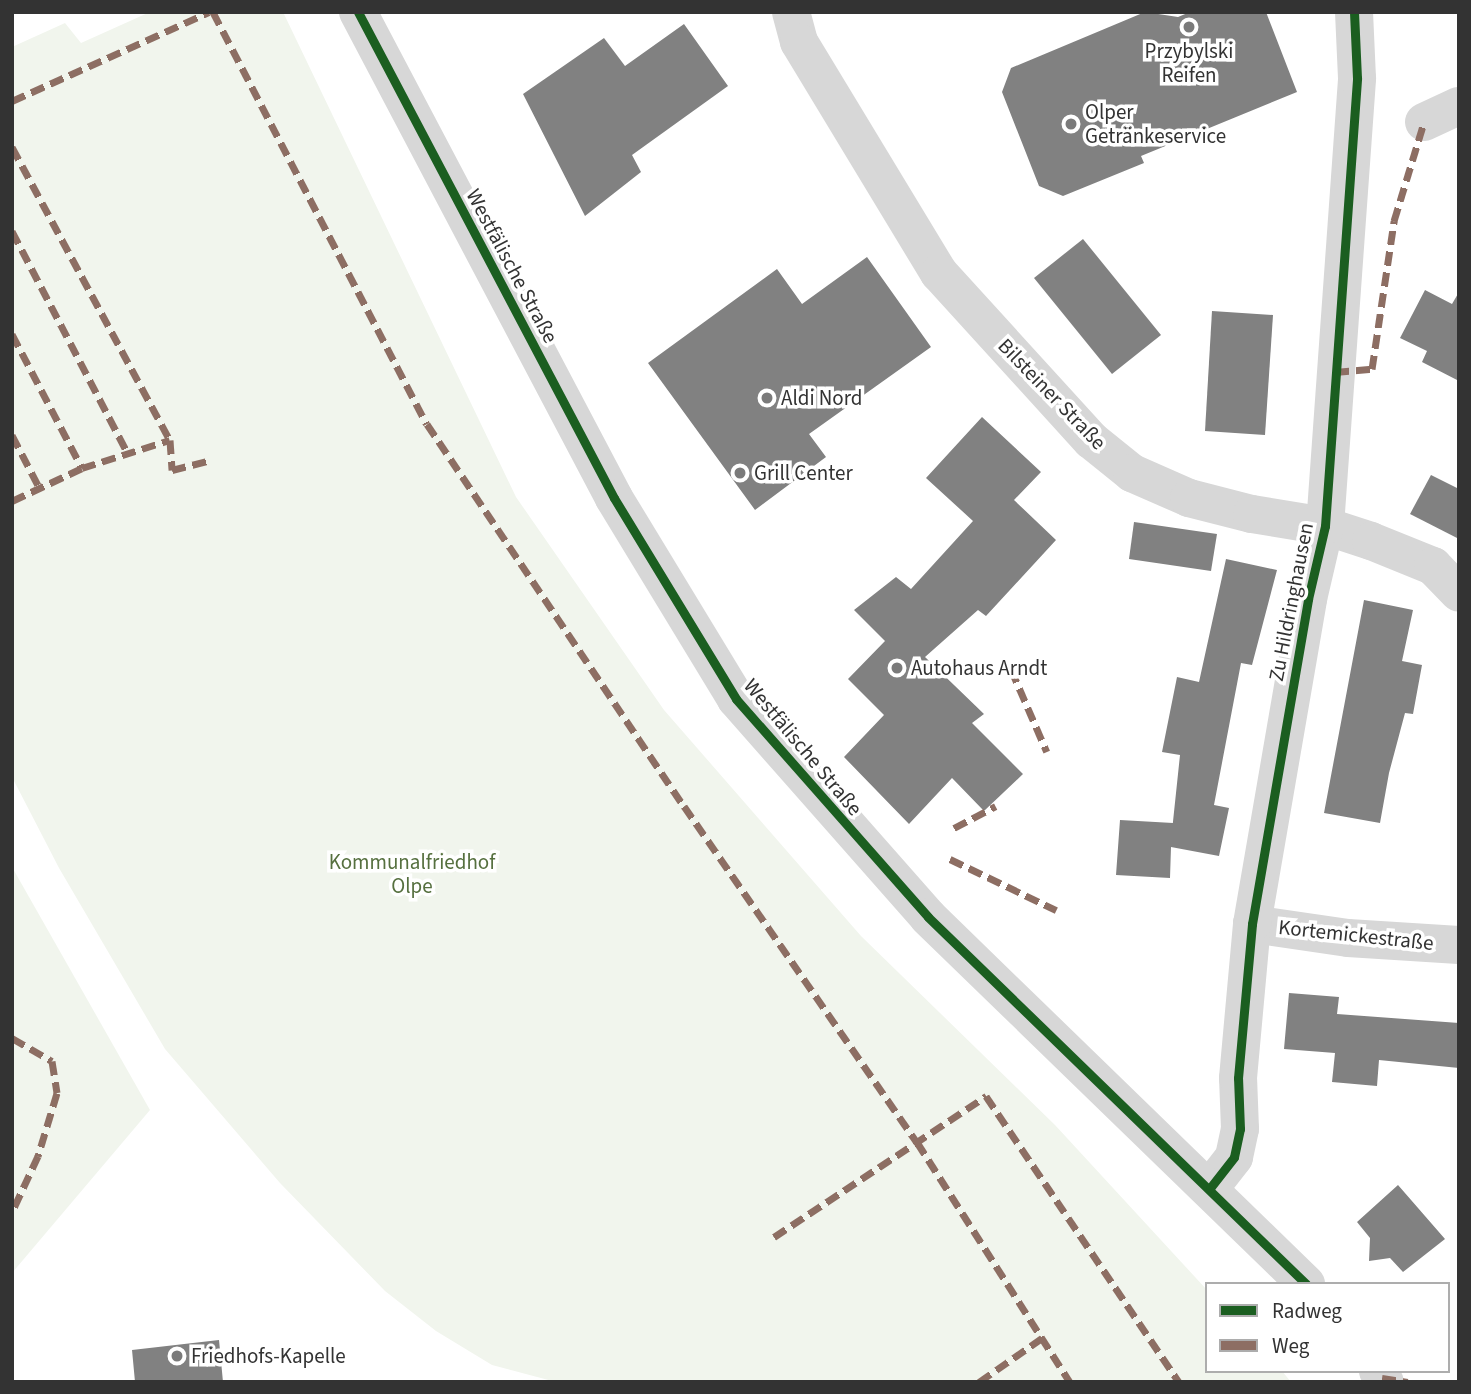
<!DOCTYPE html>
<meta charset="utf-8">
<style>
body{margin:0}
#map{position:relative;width:1471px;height:1394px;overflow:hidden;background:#fff;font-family:"Source Sans 3",sans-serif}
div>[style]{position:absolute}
.green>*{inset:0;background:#f1f5ed}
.building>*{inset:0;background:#818181}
.minor>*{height:38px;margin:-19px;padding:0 19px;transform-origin:19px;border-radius:19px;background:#d7d7d7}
.tertiary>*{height:38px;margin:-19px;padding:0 19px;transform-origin:19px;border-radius:19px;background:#d7d7d7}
.quiet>*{height:7px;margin-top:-3.5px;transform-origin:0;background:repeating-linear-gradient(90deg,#8d6e63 0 14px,transparent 0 21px)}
.cycleway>*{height:9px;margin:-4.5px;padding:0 4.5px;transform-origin:4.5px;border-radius:4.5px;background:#1b5e20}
.dots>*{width:19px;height:19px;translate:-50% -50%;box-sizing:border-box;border:4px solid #fff;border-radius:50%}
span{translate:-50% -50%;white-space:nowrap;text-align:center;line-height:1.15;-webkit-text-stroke:7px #fff;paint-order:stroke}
.poi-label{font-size:21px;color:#333}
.left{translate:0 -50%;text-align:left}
.street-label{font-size:21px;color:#333}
.park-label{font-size:21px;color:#56703f}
.frame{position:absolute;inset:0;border:14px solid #333;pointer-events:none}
.legend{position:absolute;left:1205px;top:1282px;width:245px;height:91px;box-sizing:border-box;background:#fff;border:2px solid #adadad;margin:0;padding:9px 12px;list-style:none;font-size:21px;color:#333}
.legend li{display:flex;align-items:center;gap:14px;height:35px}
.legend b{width:35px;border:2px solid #adadad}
</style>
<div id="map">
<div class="green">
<i style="clip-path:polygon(150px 12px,283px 12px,516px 497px,664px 710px,861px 936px,1055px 1125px,1207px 1290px,1207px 1371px,1282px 1371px,1291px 1382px,556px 1382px,492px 1365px,436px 1331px,385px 1291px,280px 1183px,165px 1049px,59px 868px,12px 777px,12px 47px,65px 23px,81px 43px)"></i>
<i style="clip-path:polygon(12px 867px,150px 1110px,12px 1273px)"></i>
</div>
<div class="building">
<i style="clip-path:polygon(1145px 12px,1178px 17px,1190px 12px,1266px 12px,1297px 92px,1141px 156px,1144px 163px,1063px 196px,1039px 186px,1002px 92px,1011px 68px)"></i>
<i style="clip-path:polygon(684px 24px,728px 86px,632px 155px,641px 172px,585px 216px,523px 94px,604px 38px,625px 66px)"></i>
<i style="clip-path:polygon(1083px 239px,1161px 335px,1112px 374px,1034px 278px)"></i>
<i style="clip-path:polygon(867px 257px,931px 347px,809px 434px,826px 457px,755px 510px,648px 363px,777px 269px,802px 304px)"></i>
<i style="clip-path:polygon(1425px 290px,1452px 304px,1459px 292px,1459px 381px,1422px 362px,1427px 351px,1400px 338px)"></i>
<i style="clip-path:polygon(1212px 311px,1273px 315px,1265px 435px,1205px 431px)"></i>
<i style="clip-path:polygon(982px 417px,1041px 472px,1014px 500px,1056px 540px,986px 616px,978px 610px,925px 657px,984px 714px,972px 723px,1023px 774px,984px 811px,952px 778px,909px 824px,844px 757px,884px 715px,848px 679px,885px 641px,854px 610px,896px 577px,911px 589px,973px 521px,926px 478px)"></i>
<i style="clip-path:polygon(1431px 475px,1459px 489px,1459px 539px,1410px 514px)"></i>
<i style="clip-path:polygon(1134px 522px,1217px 534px,1211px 571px,1129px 559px)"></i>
<i style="clip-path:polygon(1226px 559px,1277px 570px,1252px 665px,1241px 663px,1214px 805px,1229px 808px,1219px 856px,1171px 847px,1170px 878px,1116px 875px,1120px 820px,1173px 823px,1172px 831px,1180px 755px,1162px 752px,1177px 677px,1199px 682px)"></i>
<i style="clip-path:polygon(1364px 600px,1413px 610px,1402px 661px,1422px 665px,1413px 714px,1405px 713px,1389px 773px,1380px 823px,1324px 813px)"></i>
<i style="clip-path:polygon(1289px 993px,1339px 997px,1337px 1014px,1459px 1023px,1459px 1068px,1379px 1060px,1377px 1086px,1332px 1082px,1335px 1053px,1284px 1049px)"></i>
<i style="clip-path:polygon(1398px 1185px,1445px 1239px,1403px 1272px,1390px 1258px,1369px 1261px,1370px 1238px,1357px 1222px)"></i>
<i style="clip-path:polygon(219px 1340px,223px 1382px,135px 1382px,132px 1350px)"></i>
</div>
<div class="minor">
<i style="left:791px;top:12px;width:31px;rotate:75deg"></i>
<i style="left:799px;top:42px;width:270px;rotate:58.8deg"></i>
<i style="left:939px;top:273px;width:226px;rotate:47.7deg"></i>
<i style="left:1091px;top:440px;width:53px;rotate:38.8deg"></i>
<i style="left:1132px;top:473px;width:62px;rotate:23.7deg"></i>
<i style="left:1189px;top:498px;width:65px;rotate:14.3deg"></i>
<i style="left:1252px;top:514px;width:74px;rotate:9.3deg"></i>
<i style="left:1325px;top:526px;width:48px;rotate:18.1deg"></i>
<i style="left:1371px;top:541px;width:67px;rotate:22deg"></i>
<i style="left:1433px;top:566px;width:37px;rotate:46deg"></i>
<i style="left:1424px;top:122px;width:38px;rotate:-25deg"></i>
<i style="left:1252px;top:924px;width:97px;rotate:8.3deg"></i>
<i style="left:1348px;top:938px;width:111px;rotate:3.6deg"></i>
<i style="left:1210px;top:1188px;width:39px;rotate:-52deg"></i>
<i style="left:1234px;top:1157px;width:29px;rotate:-78deg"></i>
<i style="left:1240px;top:1129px;width:51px;rotate:-92.2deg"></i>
<i style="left:1238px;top:1078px;width:155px;rotate:-84.8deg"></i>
<i style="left:1252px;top:924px;width:330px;rotate:-80.2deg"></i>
<i style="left:1308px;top:599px;width:75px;rotate:-76.9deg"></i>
<i style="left:1325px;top:526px;width:449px;rotate:-85.9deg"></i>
<i style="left:1357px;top:78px;width:66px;rotate:-92.6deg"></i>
</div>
<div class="tertiary">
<i style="left:358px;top:12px;width:549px;rotate:62.22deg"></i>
<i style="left:614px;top:498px;width:235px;rotate:58.7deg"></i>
<i style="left:736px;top:699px;width:290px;rotate:48.6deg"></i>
<i style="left:928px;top:917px;width:527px;rotate:44.15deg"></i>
<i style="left:1378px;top:1371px;width:13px;rotate:58deg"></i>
</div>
<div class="quiet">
<i style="left:213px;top:12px;width:464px;rotate:62.6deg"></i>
<i style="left:427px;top:424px;width:460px;rotate:56.1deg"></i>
<i style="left:684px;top:806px;width:409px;rotate:55.3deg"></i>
<i style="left:917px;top:1142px;width:285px;rotate:57.5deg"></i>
<i style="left:12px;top:101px;width:216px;rotate:-24.3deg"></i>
<i style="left:12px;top:147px;width:333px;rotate:61.7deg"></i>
<i style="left:12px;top:231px;width:251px;rotate:62.5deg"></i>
<i style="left:12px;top:334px;width:151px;rotate:62.4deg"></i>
<i style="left:1335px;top:372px;width:37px;rotate:-5deg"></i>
<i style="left:1372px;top:369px;width:150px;rotate:-81.5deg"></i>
<i style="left:1394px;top:221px;width:103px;rotate:-73.1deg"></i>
<i style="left:12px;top:435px;width:61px;rotate:62.6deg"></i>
<i style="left:12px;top:501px;width:77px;rotate:-25.2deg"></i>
<i style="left:82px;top:468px;width:92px;rotate:-17.7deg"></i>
<i style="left:170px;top:440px;width:30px;rotate:86deg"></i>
<i style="left:172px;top:470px;width:40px;rotate:-14.4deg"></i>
<i style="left:1011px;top:669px;width:90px;rotate:66.6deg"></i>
<i style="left:954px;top:828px;width:47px;rotate:-27.6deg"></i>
<i style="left:950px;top:859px;width:118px;rotate:25.7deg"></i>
<i style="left:12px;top:1038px;width:46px;rotate:29.9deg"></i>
<i style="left:52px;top:1061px;width:32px;rotate:81deg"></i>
<i style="left:57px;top:1093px;width:66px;rotate:106.8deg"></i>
<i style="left:38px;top:1156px;width:62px;rotate:114.9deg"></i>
<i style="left:774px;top:1237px;width:255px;rotate:-33.6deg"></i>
<i style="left:986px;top:1096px;width:345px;rotate:56deg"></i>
<i style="left:1382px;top:1378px;width:26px;rotate:9deg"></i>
<i style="left:979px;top:1382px;width:77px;rotate:-34.9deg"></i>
</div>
<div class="cycleway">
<i style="left:358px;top:12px;width:549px;rotate:62.22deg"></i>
<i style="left:614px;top:498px;width:235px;rotate:58.7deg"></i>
<i style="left:736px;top:699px;width:290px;rotate:48.6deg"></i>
<i style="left:928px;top:917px;width:527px;rotate:44.15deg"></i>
<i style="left:1210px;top:1188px;width:39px;rotate:-52deg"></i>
<i style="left:1234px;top:1157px;width:29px;rotate:-78deg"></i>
<i style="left:1240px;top:1129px;width:51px;rotate:-92.2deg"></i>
<i style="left:1238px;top:1078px;width:155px;rotate:-84.8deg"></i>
<i style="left:1252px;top:924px;width:330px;rotate:-80.2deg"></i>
<i style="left:1308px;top:599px;width:75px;rotate:-76.9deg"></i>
<i style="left:1325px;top:526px;width:449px;rotate:-85.9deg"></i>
<i style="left:1357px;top:78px;width:66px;rotate:-92.6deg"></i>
</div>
<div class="dots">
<i style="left:1189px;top:27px;background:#7a7a7a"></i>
<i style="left:1071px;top:124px;background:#7a7a7a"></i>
<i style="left:767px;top:398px;background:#7a7a7a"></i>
<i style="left:740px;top:473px;background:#7a7a7a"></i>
<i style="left:897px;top:668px;background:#7a7a7a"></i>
<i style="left:177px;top:1356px;background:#7a7a7a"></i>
</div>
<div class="poi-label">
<span style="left:1189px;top:63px">Przybylski<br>Reifen</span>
<span class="left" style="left:1085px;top:124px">Olper<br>Getränkeservice</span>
<span class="left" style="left:781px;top:398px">Aldi Nord</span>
<span class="left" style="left:754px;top:473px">Grill Center</span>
<span class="left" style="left:911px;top:668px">Autohaus Arndt</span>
<span class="left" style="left:191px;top:1356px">Friedhofs-Kapelle</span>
</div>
<div class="street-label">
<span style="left:512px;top:266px;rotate:62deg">Westfälische Straße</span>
<span style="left:1052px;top:394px;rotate:46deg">Bilsteiner Straße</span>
<span style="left:1291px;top:602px;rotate:-79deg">Zu Hildringhausen</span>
<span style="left:803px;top:747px;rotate:50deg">Westfälische Straße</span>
<span style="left:1356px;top:935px;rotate:6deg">Kortemickestraße</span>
</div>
<div class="park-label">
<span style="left:412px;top:874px">Kommunalfriedhof<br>Olpe</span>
</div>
<div class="frame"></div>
<ul class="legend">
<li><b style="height:9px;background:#1b5e20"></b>Radweg</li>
<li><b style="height:9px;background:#8d6e63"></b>Weg</li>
</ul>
</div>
